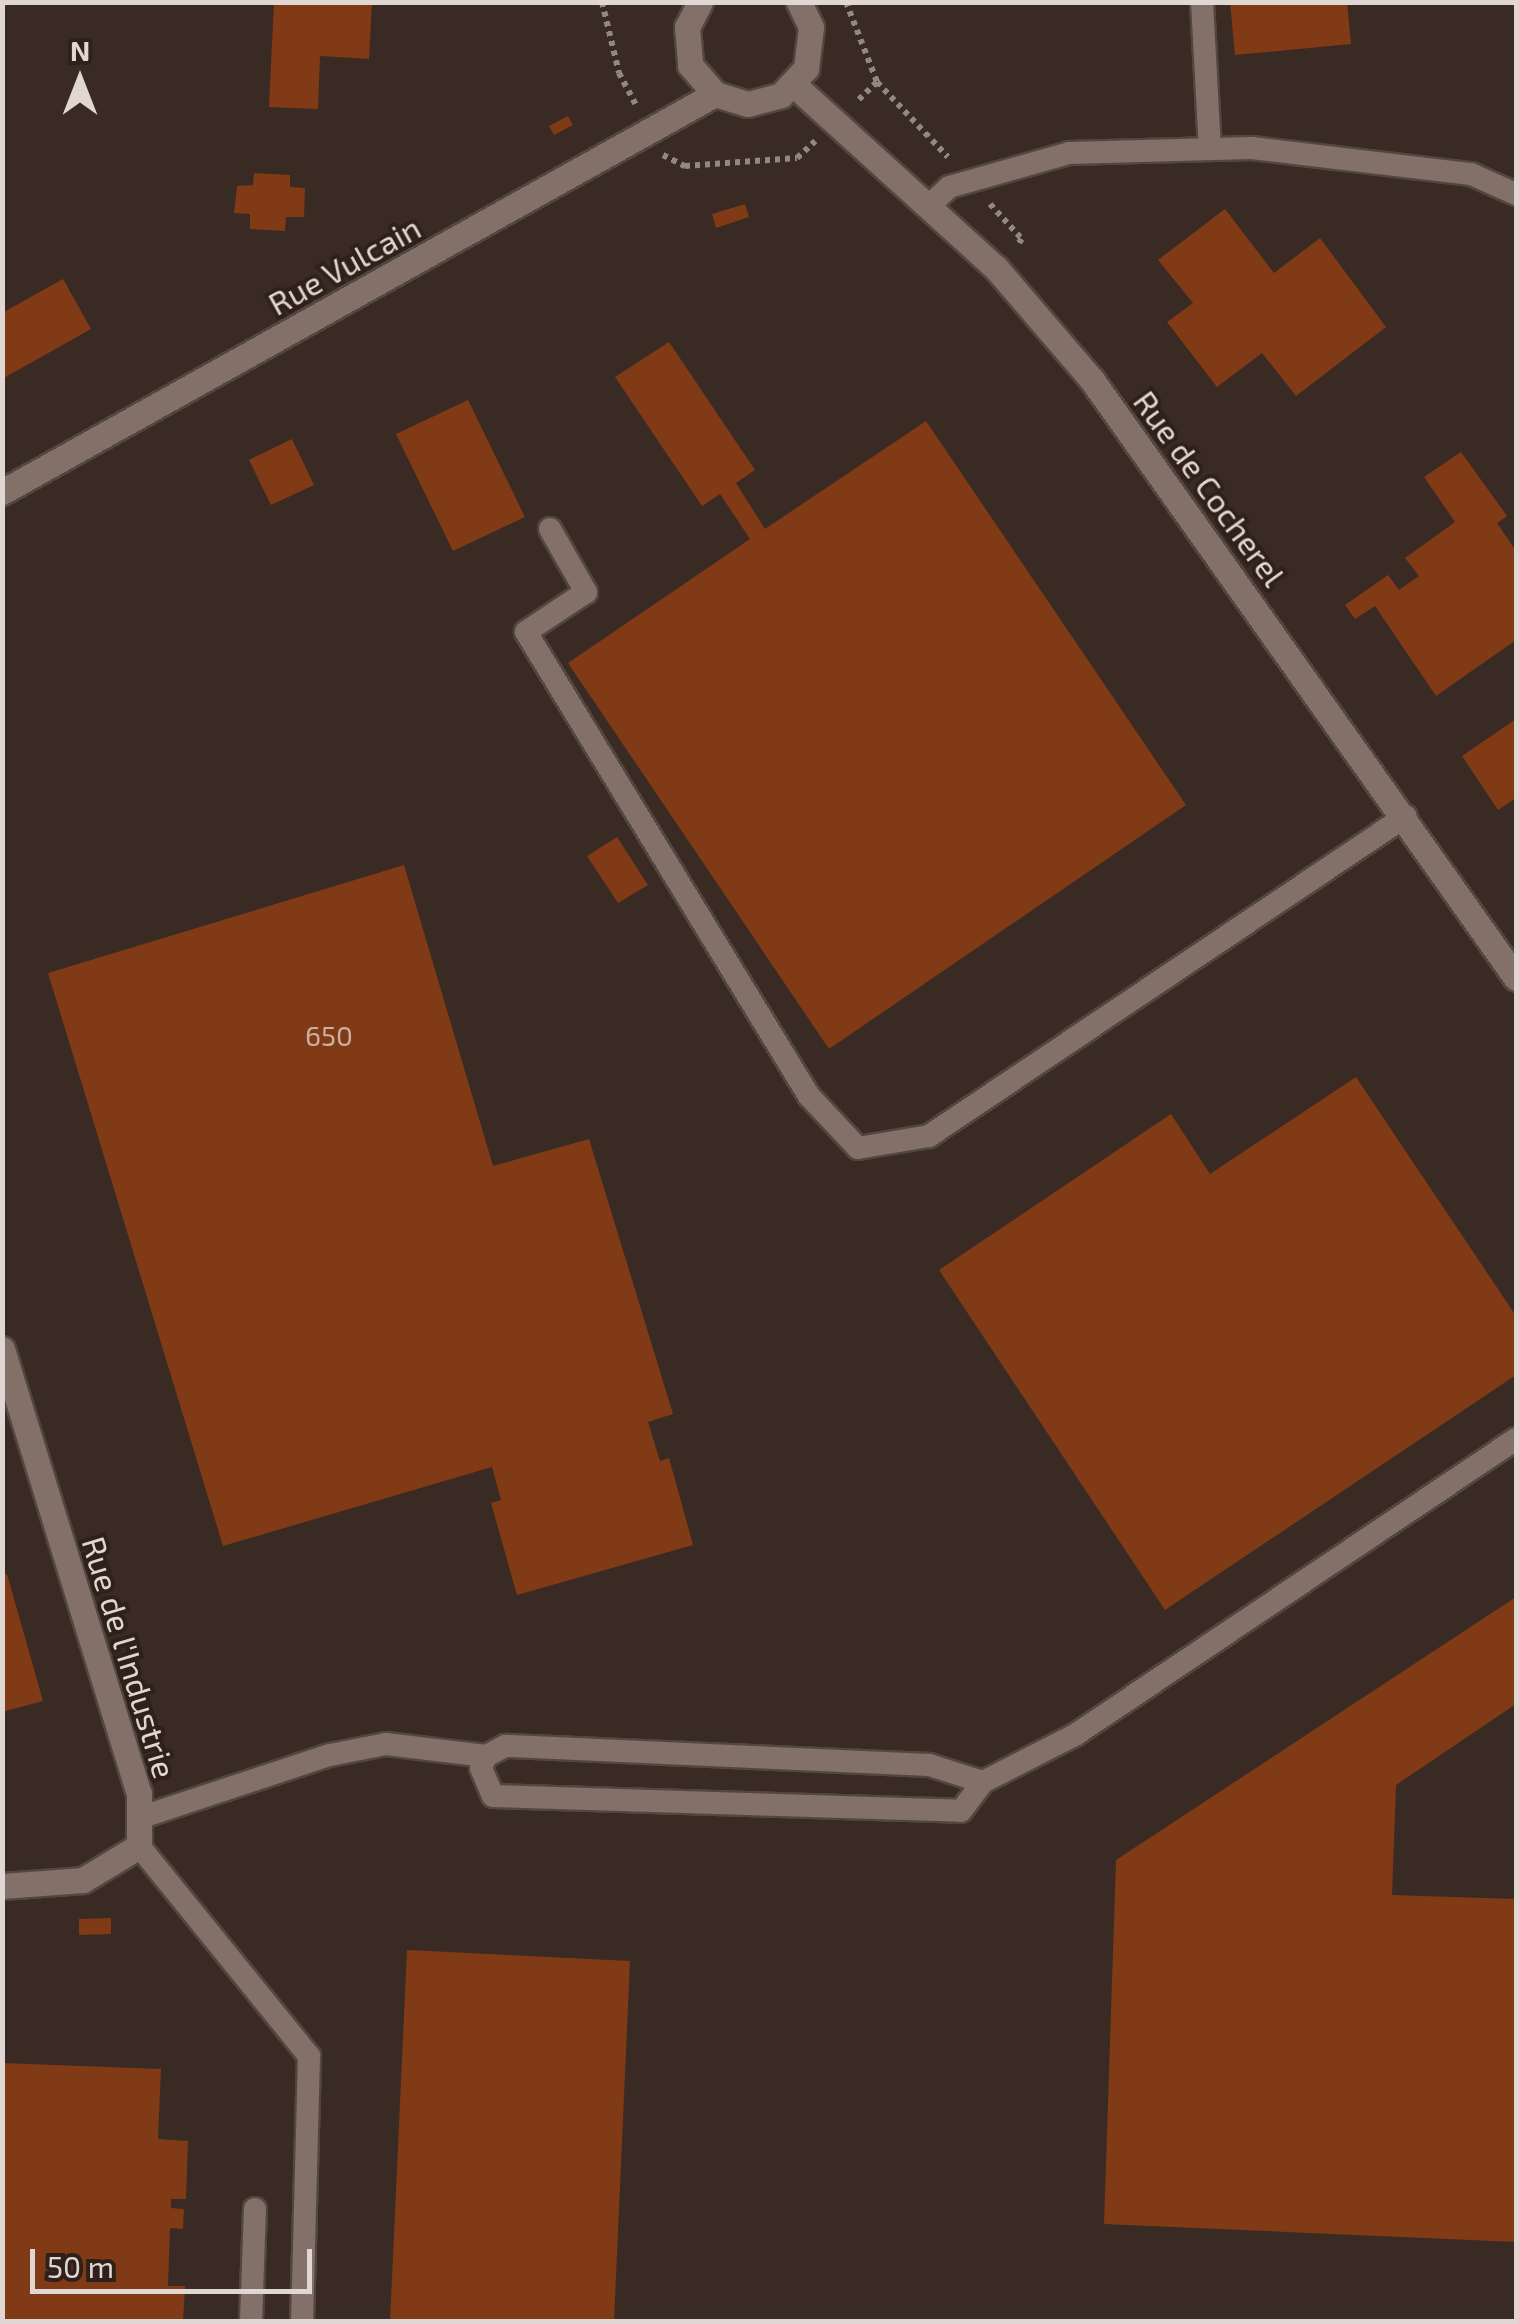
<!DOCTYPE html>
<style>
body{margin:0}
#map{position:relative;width:1519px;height:2324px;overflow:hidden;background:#392a24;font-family:"Exo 2",sans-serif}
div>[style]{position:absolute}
.building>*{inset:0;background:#813a16}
.path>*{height:6px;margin-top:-3px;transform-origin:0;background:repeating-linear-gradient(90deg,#938782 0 5px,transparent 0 10px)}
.roads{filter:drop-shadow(2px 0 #524640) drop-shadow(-2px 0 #524640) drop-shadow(0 2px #524640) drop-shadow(0 -2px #524640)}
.lane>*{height:22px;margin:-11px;padding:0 11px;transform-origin:11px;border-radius:11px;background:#827069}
.street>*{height:25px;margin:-12.5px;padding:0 12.5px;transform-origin:12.5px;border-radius:12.5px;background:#827069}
.secondary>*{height:25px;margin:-12.5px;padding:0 12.5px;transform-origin:12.5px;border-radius:12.5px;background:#827069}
span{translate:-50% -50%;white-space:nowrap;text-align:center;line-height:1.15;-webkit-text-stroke:8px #2f211a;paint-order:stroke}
.number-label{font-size:28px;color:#c9b0a3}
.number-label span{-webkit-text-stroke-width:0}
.street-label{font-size:32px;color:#e1d7d2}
.frame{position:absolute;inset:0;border:5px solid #e1d7d2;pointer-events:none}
.north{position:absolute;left:30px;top:30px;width:100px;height:100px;-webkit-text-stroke:8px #2f211a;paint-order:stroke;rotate:0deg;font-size:28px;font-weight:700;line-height:40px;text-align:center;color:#e1d7d2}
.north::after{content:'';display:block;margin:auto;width:35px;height:45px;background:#e1d7d2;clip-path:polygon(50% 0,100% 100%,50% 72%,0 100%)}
.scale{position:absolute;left:30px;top:2249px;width:282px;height:45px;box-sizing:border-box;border:5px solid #e1d7d2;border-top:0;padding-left:12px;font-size:30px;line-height:35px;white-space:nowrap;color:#e1d7d2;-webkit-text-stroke:8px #2f211a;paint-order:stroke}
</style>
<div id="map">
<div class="building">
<i style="clip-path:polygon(274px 2px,372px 2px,369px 59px,320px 56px,318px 109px,269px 107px)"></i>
<i style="clip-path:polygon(1230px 2px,1347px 2px,1351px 44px,1235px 55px)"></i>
<i style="clip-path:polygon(568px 116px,573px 125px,554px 135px,549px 126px)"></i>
<i style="clip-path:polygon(254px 173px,290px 175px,290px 187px,305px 188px,304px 217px,286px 217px,285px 231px,250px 229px,250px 214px,234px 213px,237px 186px,253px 185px)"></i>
<i style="clip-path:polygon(745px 204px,749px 217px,716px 228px,712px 214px)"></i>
<i style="clip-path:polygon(1225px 209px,1274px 273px,1320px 238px,1386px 327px,1296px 396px,1262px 353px,1217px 387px,1167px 322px,1193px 303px,1158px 260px)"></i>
<i style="clip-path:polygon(63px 279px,91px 329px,2px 379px,2px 313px)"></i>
<i style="clip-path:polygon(669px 342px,755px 470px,736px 483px,765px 529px,926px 421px,1186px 805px,829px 1049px,568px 663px,750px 539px,720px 494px,702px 506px,615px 377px)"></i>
<i style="clip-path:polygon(468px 400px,525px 517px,453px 551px,396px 434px)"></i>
<i style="clip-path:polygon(292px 439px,314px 485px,271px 505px,249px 460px)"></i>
<i style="clip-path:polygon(1461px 452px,1507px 516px,1497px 523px,1516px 551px,1516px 640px,1436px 696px,1375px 606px,1355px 619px,1345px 605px,1388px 575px,1399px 590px,1419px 576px,1405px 558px,1455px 522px,1424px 477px)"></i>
<i style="clip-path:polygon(1516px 719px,1516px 798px,1498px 810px,1462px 756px)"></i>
<i style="clip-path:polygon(617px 837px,648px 885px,618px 903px,587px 856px)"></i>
<i style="clip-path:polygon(404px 865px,493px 1166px,589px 1139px,673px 1414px,648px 1422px,660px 1461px,669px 1458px,693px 1545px,517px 1595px,491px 1503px,501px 1500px,492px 1467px,223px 1546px,48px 973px)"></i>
<i style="clip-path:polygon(1356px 1077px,1516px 1316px,1516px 1375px,1165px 1610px,939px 1270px,1171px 1114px,1210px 1174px)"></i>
<i style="clip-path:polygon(7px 1574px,43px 1701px,2px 1712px,2px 1575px)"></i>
<i style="clip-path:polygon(1516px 1597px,1516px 1704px,1396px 1785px,1392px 1895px,1516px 1899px,1516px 2242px,1104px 2224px,1116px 1860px)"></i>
<i style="clip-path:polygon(111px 1918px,111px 1934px,79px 1935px,79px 1919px)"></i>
<i style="clip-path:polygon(407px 1950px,630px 1961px,614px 2322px,390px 2322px)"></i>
<i style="clip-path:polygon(2px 2063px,161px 2069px,158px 2139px,188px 2141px,186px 2199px,171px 2199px,171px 2208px,184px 2209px,183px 2229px,170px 2228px,168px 2286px,185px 2286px,183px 2322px,2px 2322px)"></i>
</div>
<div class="path">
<i style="left:602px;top:2px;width:73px;rotate:76.5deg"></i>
<i style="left:619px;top:73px;width:36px;rotate:62deg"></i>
<i style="left:846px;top:2px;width:86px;rotate:68.8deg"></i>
<i style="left:877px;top:82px;width:28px;rotate:136deg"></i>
<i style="left:877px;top:82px;width:103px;rotate:46.6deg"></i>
<i style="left:663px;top:155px;width:25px;rotate:27deg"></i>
<i style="left:685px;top:166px;width:112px;rotate:-4.1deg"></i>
<i style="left:797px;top:158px;width:25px;rotate:-43deg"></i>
<i style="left:990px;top:204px;width:47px;rotate:47.6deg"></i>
<i style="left:1022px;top:239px;width:9px;rotate:131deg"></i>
</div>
<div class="roads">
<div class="lane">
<i style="left:1202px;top:2px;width:147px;rotate:86.9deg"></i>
<i style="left:930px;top:205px;width:26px;rotate:-43deg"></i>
<i style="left:949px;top:187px;width:125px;rotate:-15.8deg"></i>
<i style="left:1069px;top:153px;width:183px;rotate:-1.6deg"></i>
<i style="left:1252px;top:148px;width:221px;rotate:6.8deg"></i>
<i style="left:1471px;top:174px;width:49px;rotate:24deg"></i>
<i style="left:550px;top:529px;width:73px;rotate:60.3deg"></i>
<i style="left:586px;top:592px;width:72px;rotate:146.3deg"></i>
<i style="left:526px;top:632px;width:543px;rotate:58.62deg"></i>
<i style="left:809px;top:1096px;width:71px;rotate:46.7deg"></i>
<i style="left:858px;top:1148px;width:72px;rotate:-9.6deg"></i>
<i style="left:929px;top:1136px;width:574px;rotate:-33.86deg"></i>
<i style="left:983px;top:1782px;width:57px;rotate:-162.5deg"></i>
<i style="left:929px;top:1765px;width:424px;rotate:-177.4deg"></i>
<i style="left:505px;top:1746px;width:21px;rotate:152deg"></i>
<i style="left:486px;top:1756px;width:13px;rotate:113deg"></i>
<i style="left:481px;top:1768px;width:30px;rotate:67deg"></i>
<i style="left:493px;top:1796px;width:468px;rotate:1.8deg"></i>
<i style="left:961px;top:1811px;width:36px;rotate:-53deg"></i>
<i style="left:983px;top:1782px;width:103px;rotate:-27.1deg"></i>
<i style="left:1075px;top:1735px;width:531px;rotate:-33.87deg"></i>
<i style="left:139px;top:1818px;width:201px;rotate:-18.3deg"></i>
<i style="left:330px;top:1755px;width:57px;rotate:-11.1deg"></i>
<i style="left:386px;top:1744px;width:101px;rotate:6.8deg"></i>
<i style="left:139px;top:1846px;width:270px;rotate:51deg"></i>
<i style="left:309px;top:2056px;width:266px;rotate:91.5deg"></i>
<i style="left:251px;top:2322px;width:113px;rotate:-88deg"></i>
</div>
<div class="street">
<i style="left:2px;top:1349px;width:465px;rotate:72.9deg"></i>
<i style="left:139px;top:1793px;width:53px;rotate:90deg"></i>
<i style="left:139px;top:1846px;width:66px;rotate:148.7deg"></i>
<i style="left:83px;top:1880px;width:81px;rotate:175.8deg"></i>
</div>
<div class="secondary">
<i style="left:700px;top:2px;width:28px;rotate:117deg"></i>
<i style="left:687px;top:27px;width:38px;rotate:85deg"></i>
<i style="left:690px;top:65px;width:38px;rotate:49deg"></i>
<i style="left:715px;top:94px;width:34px;rotate:17deg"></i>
<i style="left:748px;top:104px;width:34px;rotate:-15deg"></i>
<i style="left:781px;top:95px;width:37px;rotate:-47deg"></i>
<i style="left:806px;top:68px;width:41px;rotate:-83deg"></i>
<i style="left:811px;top:27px;width:28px;rotate:-116deg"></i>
<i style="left:794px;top:85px;width:273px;rotate:42.2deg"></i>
<i style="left:996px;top:268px;width:148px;rotate:49.4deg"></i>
<i style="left:1092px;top:380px;width:733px;rotate:54.66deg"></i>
<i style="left:2px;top:492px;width:817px;rotate:-29.17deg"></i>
</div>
</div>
<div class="number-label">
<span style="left:329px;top:1035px">650</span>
</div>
<div class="street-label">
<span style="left:344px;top:265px;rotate:-29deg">Rue Vulcain</span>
<span style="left:1210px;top:488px;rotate:54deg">Rue de Cocherel</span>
<span style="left:130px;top:1657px;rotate:73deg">Rue de l'Industrie</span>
</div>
<div class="frame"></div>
<div class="north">N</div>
<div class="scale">50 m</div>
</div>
